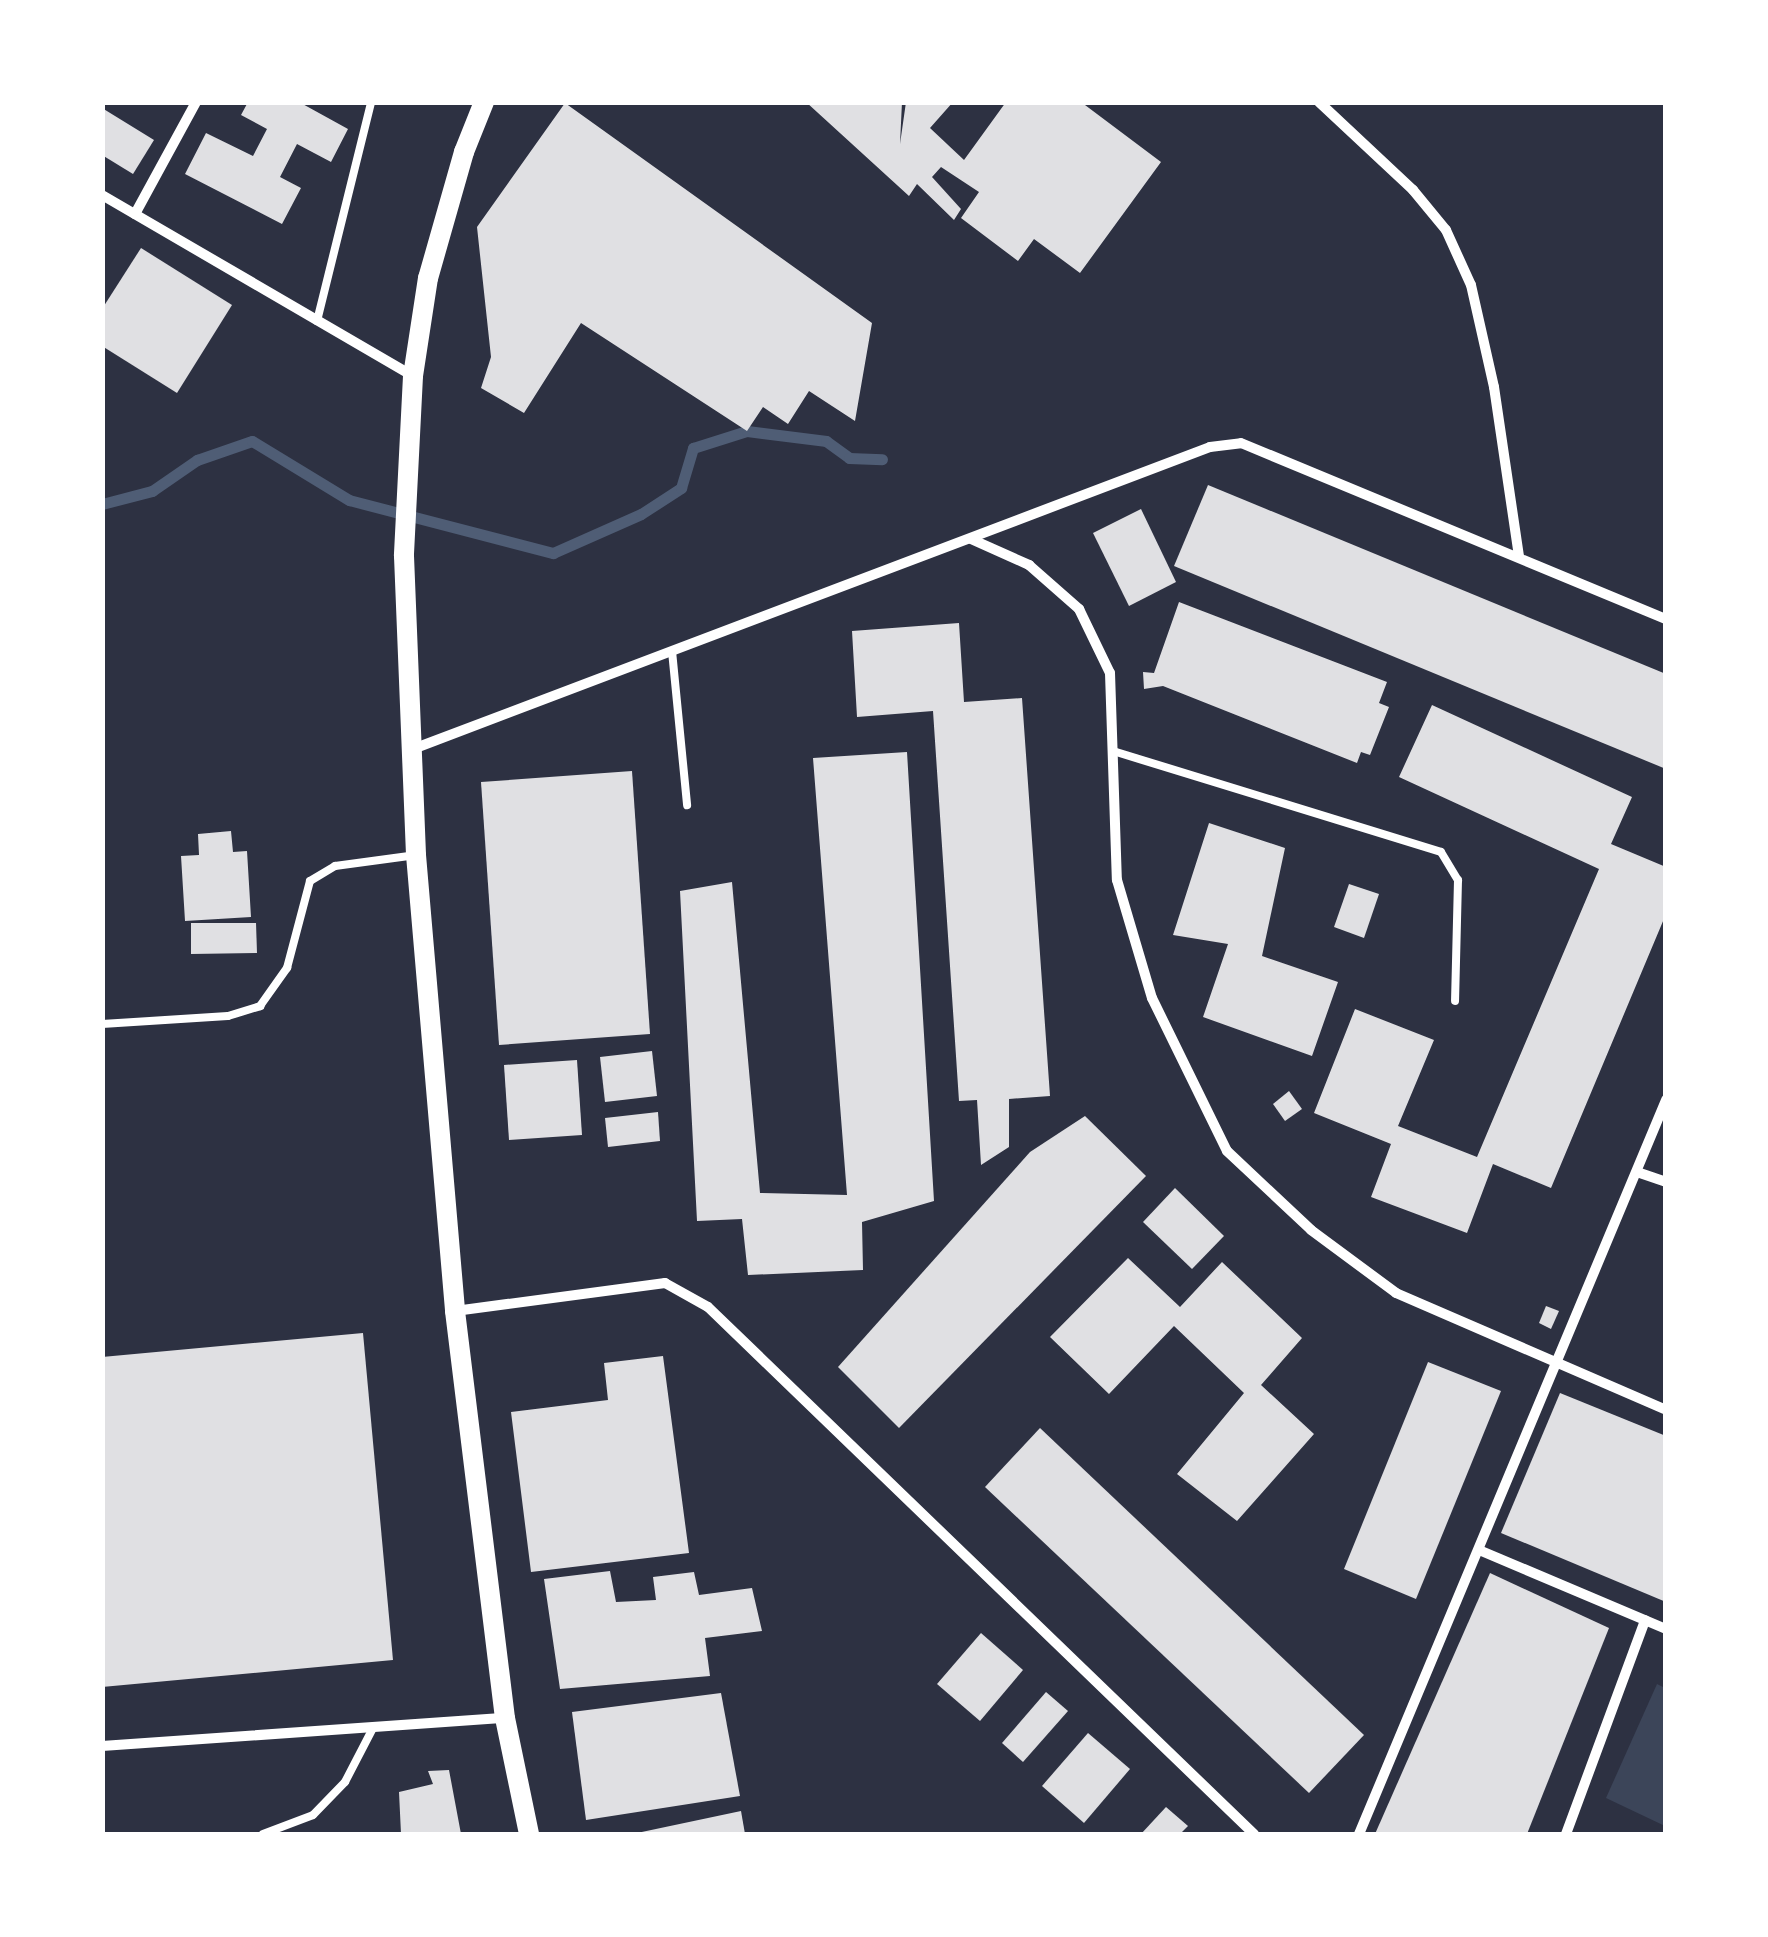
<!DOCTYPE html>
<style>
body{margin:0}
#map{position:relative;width:1768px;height:1937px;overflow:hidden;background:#2d3142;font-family:"Roboto Condensed",sans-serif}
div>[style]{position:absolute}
.green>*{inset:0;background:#3c4559}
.stream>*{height:11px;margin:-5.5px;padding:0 5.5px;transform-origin:5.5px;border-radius:5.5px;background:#4f5d75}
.building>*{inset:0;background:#e0e0e3}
.service>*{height:8px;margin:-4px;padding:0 4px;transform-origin:4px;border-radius:4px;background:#fff}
.minor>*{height:10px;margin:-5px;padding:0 5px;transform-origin:5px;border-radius:5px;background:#fff}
.secondary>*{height:20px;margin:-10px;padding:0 10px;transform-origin:10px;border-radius:10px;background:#fff}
span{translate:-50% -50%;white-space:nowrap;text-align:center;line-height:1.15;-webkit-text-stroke:10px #fff;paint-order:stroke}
.frame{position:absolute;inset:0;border:105px solid #fff;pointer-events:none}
</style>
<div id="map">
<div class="green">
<i style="clip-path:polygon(1657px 1684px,1665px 1688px,1665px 1826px,1606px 1798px)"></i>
</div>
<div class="stream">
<i style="left:102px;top:504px;width:52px;rotate:-14.6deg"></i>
<i style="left:152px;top:491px;width:55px;rotate:-34.6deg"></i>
<i style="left:197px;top:460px;width:58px;rotate:-19.1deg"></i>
<i style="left:252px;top:441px;width:114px;rotate:31.3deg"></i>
<i style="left:349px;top:500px;width:211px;rotate:14.6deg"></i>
<i style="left:553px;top:553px;width:96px;rotate:-23.9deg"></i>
<i style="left:641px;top:514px;width:48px;rotate:-33deg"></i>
<i style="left:681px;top:488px;width:42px;rotate:-73.3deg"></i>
<i style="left:693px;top:448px;width:57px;rotate:-17.5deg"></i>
<i style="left:747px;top:431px;width:80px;rotate:7.2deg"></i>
<i style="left:826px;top:441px;width:29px;rotate:36deg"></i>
<i style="left:849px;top:458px;width:33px;rotate:2deg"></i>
</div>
<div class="building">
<i style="clip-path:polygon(248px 102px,299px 102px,348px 129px,331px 162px,297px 144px,280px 177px,301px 188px,282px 224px,185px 174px,206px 133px,253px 156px,267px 129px,241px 115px)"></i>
<i style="clip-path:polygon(806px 102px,902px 102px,900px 144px,906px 102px,953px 102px,930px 128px,964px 160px,1006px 102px,1081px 102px,1161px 162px,1080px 273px,1034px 239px,1018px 261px,961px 218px,979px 192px,941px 167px,932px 177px,961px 209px,954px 220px,917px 184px,909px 196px)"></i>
<i style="clip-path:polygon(565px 103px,872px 323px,855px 421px,809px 391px,788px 424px,763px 407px,747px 431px,581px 323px,524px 413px,481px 388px,491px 357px,477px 227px)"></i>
<i style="clip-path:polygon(102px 108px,154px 140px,133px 174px,102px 155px)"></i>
<i style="clip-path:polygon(141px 248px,232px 305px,177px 393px,102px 346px,102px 309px)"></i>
<i style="clip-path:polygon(1208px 485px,1666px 674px,1666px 769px,1174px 566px)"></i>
<i style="clip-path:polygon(1141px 509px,1176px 582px,1129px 606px,1093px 533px)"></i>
<i style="clip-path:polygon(1179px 602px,1387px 682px,1379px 703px,1389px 707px,1370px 755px,1361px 752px,1357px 763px,1163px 686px,1144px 689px,1143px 672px,1154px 673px)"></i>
<i style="clip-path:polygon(959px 623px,964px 702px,1022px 698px,1050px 1096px,1009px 1099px,1009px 1147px,981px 1165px,977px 1100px,959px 1101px,933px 711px,857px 717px,852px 631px)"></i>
<i style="clip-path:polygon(1432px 705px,1632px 797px,1611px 844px,1666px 867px,1666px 914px,1551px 1188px,1493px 1164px,1467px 1233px,1371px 1197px,1391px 1144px,1314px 1113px,1355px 1009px,1434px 1040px,1398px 1126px,1477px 1157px,1599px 869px,1399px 777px)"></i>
<i style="clip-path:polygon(907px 752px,934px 1201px,862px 1222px,863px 1270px,748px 1275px,742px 1219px,697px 1221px,680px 891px,732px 882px,760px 1193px,847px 1195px,813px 758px)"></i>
<i style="clip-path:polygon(632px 771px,650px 1034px,499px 1045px,481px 782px)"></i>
<i style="clip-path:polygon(1209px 823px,1285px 848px,1262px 956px,1338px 982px,1312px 1056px,1203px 1017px,1228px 944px,1173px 935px)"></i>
<i style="clip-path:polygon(231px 831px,233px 852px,247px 851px,251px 917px,185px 921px,181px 856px,199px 855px,198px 834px)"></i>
<i style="clip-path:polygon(1349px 884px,1379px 894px,1364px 938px,1334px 927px)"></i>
<i style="clip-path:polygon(191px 923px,256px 923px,257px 953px,191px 954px)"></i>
<i style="clip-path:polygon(652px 1051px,657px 1096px,605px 1102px,600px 1057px)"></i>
<i style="clip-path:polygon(577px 1060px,582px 1135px,509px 1140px,504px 1065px)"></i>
<i style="clip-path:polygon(1289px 1091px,1302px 1109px,1285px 1121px,1273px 1104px)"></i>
<i style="clip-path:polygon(658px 1112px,660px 1141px,608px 1147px,605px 1118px)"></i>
<i style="clip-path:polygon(1085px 1116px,1146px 1176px,899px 1428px,838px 1367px,1030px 1152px)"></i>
<i style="clip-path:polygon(1175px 1188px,1224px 1236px,1192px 1269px,1143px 1222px)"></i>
<i style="clip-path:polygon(1128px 1258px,1180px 1307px,1222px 1262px,1302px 1338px,1261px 1385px,1314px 1434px,1237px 1521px,1177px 1474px,1244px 1393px,1174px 1326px,1109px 1394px,1050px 1337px)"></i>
<i style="clip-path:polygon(1546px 1306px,1559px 1311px,1551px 1329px,1539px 1323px)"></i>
<i style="clip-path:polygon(363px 1333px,393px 1660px,102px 1687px,102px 1357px)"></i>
<i style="clip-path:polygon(663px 1356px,689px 1553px,531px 1572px,511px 1412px,608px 1400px,604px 1363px)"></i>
<i style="clip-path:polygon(1428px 1362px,1501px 1391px,1416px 1599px,1344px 1569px)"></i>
<i style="clip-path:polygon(1560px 1393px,1666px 1436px,1666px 1602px,1501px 1533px)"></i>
<i style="clip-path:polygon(1040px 1428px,1364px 1735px,1309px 1793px,985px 1487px)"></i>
<i style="clip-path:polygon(610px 1571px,616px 1602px,656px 1600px,653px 1577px,694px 1572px,699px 1595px,752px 1588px,762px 1631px,705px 1638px,710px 1676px,560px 1689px,544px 1579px)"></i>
<i style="clip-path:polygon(1490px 1573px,1609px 1628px,1527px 1834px,1375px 1834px)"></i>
<i style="clip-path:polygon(981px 1633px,1023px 1670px,980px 1721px,937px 1684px)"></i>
<i style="clip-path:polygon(1046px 1692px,1068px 1711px,1023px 1762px,1002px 1743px)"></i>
<i style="clip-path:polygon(721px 1693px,740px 1796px,586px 1820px,572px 1712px)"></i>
<i style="clip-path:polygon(1088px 1733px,1130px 1769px,1084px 1823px,1042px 1786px)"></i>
<i style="clip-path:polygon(449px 1770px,461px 1834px,401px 1834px,399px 1792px,433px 1784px,428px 1771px)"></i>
<i style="clip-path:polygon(1166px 1807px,1188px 1826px,1180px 1834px,1141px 1834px)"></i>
<i style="clip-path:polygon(741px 1811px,745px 1834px,637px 1834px,637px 1833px)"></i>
</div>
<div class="service">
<i style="left:317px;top:321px;width:226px;rotate:-76.1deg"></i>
<i style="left:672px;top:651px;width:155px;rotate:84.4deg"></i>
<i style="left:1113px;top:751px;width:343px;rotate:17.1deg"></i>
<i style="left:1441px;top:852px;width:33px;rotate:59deg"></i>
<i style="left:1458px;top:880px;width:121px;rotate:91.4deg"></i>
<i style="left:102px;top:1024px;width:126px;rotate:-3.6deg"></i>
<i style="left:228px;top:1016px;width:34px;rotate:-17deg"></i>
<i style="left:260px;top:1006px;width:47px;rotate:-54.6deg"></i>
<i style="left:287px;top:968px;width:90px;rotate:-75.2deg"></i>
<i style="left:310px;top:881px;width:29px;rotate:-31deg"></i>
<i style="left:335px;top:866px;width:82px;rotate:-7.7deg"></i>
<i style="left:263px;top:1834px;width:53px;rotate:-20.8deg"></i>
<i style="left:313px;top:1815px;width:46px;rotate:-45.9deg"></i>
<i style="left:345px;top:1782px;width:61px;rotate:-62.6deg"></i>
</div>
<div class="minor">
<i style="left:1319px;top:102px;width:129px;rotate:43.1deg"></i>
<i style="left:1413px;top:190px;width:52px;rotate:50.5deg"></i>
<i style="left:1446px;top:230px;width:60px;rotate:65.6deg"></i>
<i style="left:1471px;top:285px;width:105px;rotate:77.3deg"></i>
<i style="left:1494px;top:387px;width:172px;rotate:81.6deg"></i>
<i style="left:102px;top:195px;width:360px;rotate:30.2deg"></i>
<i style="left:135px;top:214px;width:128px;rotate:-61.4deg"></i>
<i style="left:971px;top:539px;width:64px;rotate:24.1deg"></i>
<i style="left:1029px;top:565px;width:67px;rotate:41.3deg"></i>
<i style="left:1079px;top:609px;width:71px;rotate:64.2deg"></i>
<i style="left:1110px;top:673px;width:207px;rotate:88.1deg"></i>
<i style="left:1117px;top:880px;width:123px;rotate:73.5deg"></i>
<i style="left:1152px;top:998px;width:170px;rotate:63.9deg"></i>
<i style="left:1227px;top:1151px;width:115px;rotate:43.2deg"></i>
<i style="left:1311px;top:1230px;width:106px;rotate:36.5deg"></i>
<i style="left:1396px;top:1293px;width:294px;rotate:23.4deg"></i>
<i style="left:413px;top:749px;width:852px;rotate:-20.75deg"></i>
<i style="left:1210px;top:447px;width:31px;rotate:-7deg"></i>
<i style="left:1241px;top:443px;width:460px;rotate:22.5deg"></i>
<i style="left:1637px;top:1172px;width:31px;rotate:19deg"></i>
<i style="left:455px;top:1311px;width:212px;rotate:-7.6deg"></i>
<i style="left:665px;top:1283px;width:49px;rotate:29.2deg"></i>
<i style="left:708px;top:1307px;width:759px;rotate:43.99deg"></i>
<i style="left:1479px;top:1550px;width:203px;rotate:22.9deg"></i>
<i style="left:102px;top:1746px;width:404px;rotate:-4deg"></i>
<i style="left:1359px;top:1834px;width:796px;rotate:-67.3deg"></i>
<i style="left:1566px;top:1834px;width:228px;rotate:-69.7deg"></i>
</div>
<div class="secondary">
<i style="left:484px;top:102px;width:54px;rotate:111.8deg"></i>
<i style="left:464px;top:152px;width:131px;rotate:105.9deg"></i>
<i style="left:428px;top:278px;width:99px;rotate:98.7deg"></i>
<i style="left:413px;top:376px;width:180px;rotate:92.9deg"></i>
<i style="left:404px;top:556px;width:299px;rotate:87.7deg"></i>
<i style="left:416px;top:855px;width:458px;rotate:85.1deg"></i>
<i style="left:455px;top:1311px;width:410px;rotate:83deg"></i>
<i style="left:505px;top:1718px;width:118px;rotate:78.3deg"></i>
</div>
<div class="frame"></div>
</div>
